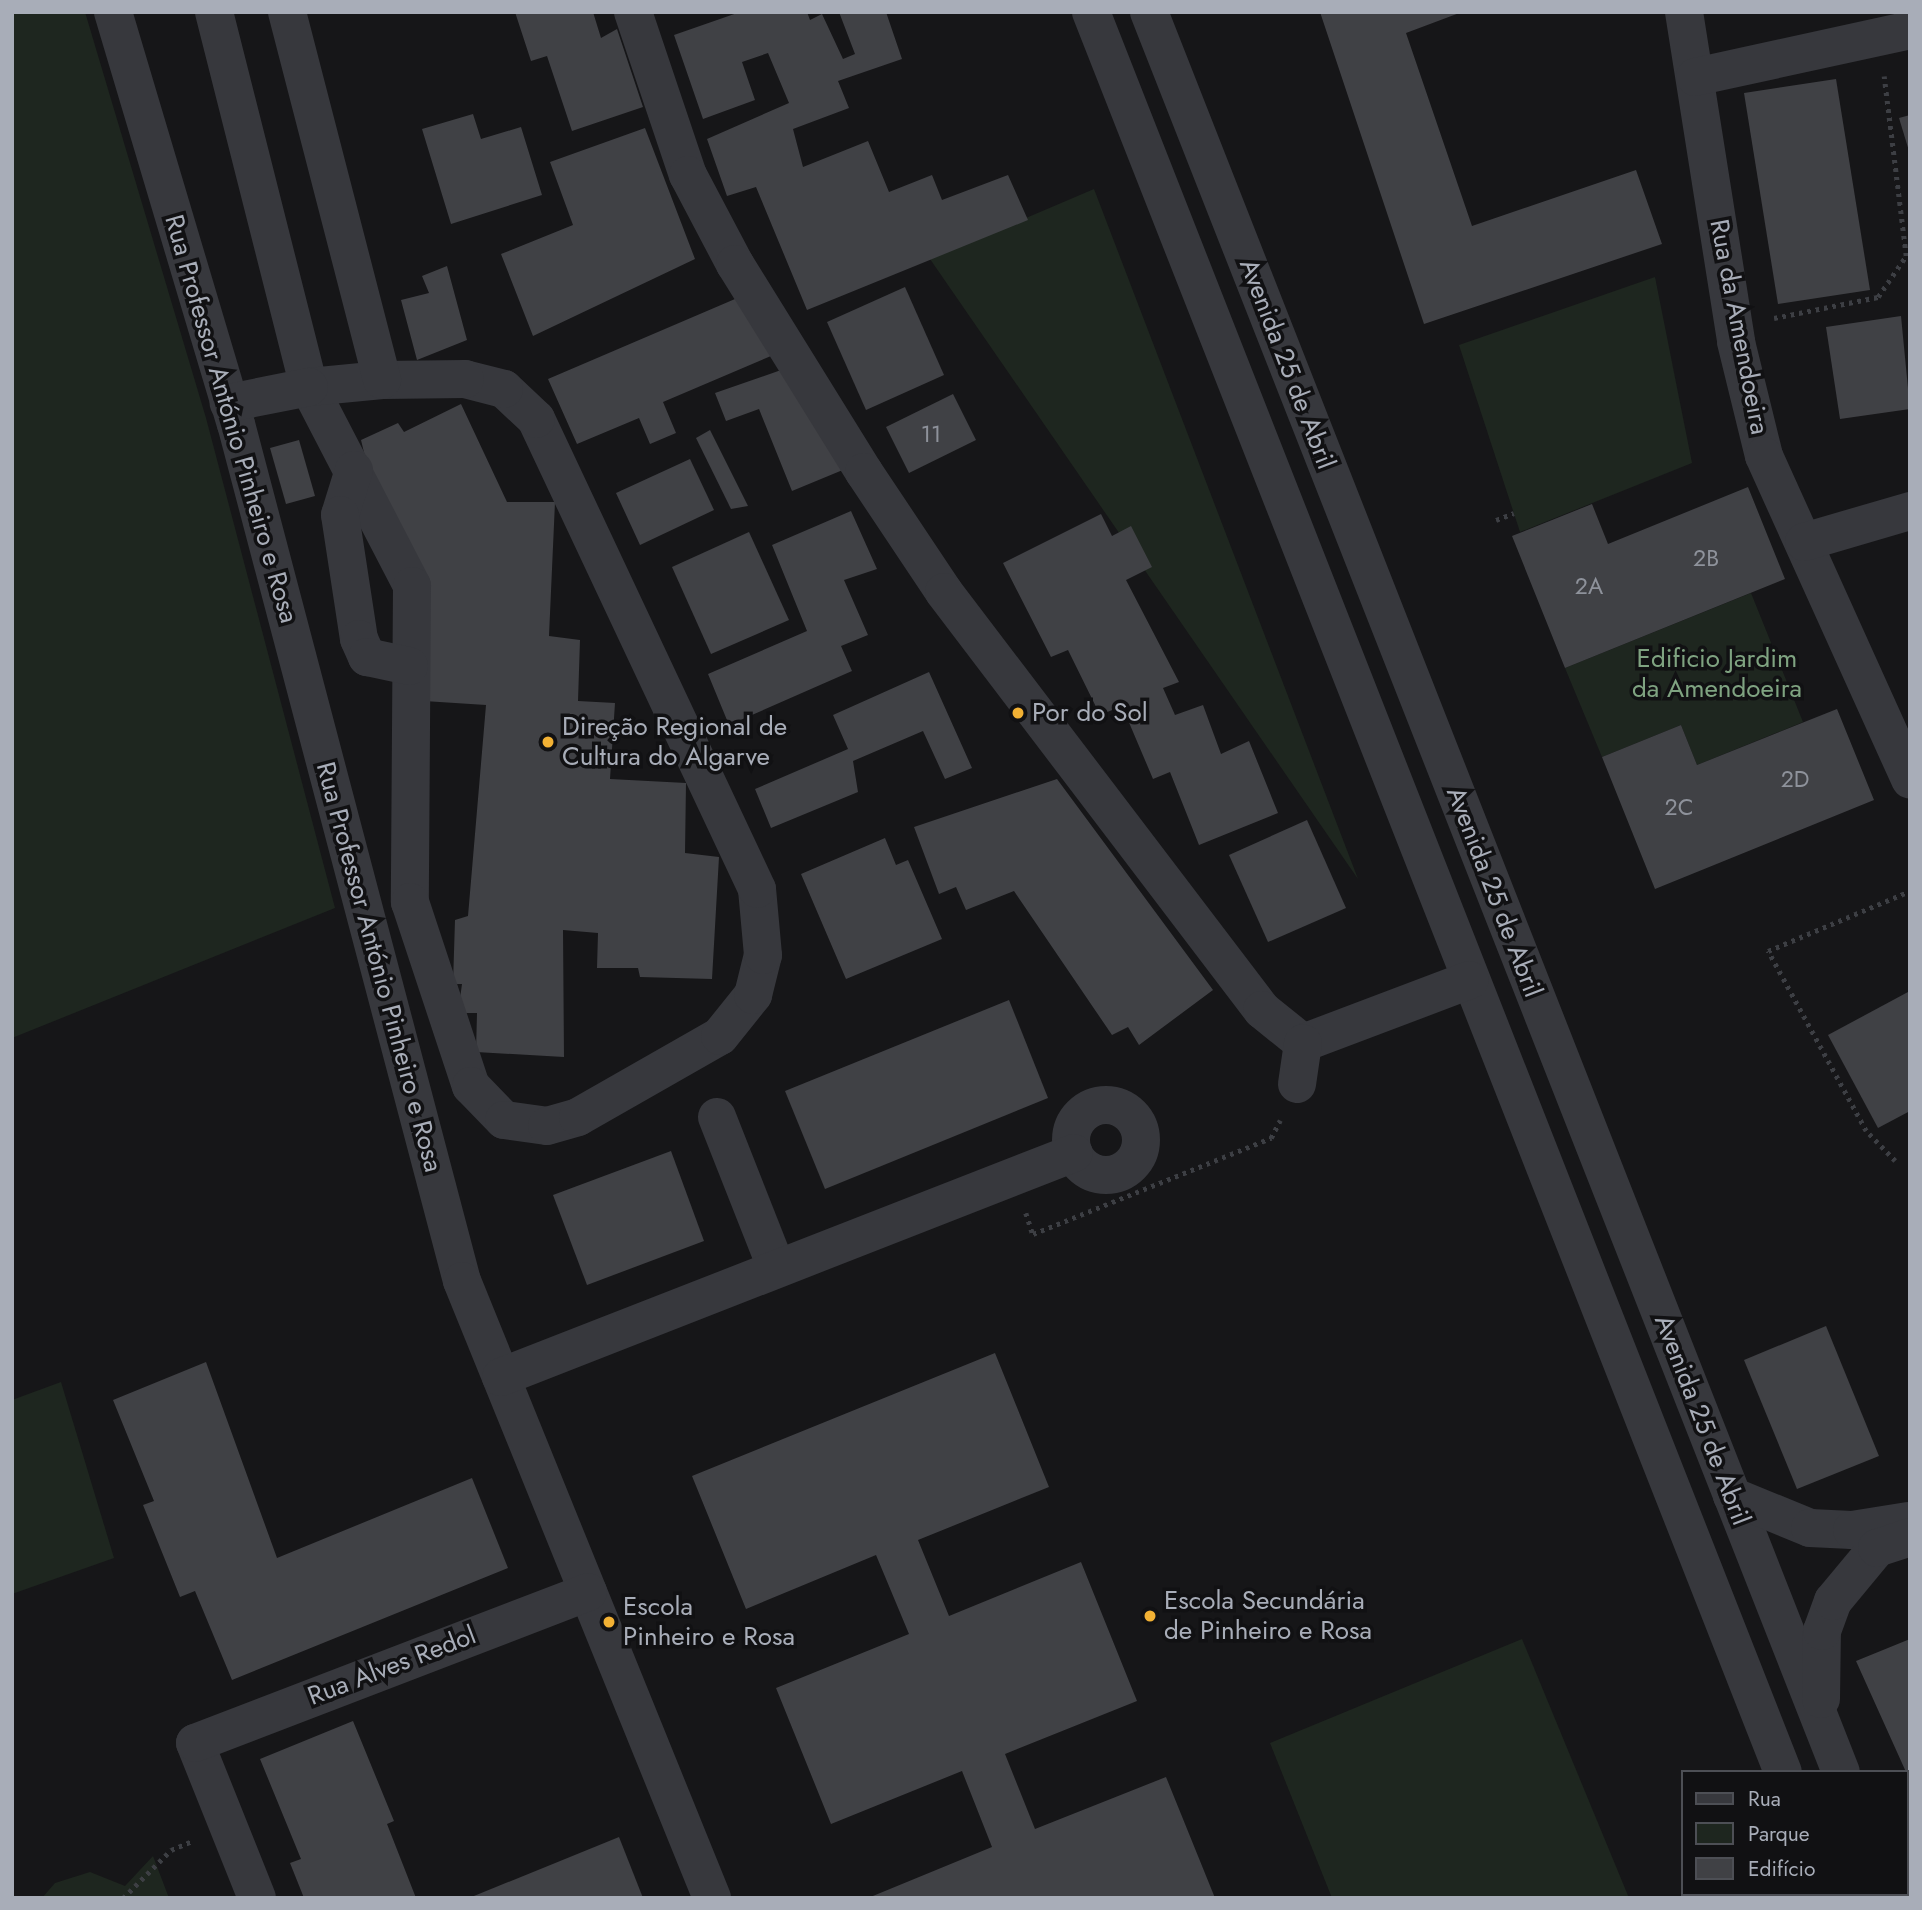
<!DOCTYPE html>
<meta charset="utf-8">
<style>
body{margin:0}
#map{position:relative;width:1922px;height:1910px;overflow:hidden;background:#161618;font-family:Jost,sans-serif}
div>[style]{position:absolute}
.green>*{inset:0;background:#1e261f}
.building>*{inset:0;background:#404145}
.path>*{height:4.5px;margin-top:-2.25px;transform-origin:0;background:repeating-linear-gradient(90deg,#3d3f44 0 3.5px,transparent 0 8.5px)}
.minor>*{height:38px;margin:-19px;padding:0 19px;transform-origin:19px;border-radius:19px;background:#37383d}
.minor>.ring{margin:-19px;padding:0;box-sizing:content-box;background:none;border:38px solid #37383d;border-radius:50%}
.dots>*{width:19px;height:19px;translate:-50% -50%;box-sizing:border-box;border:4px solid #111113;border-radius:50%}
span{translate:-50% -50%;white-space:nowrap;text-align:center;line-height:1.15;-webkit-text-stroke:7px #111113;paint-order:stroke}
.number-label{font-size:23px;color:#8e929b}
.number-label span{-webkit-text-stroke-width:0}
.street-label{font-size:26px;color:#a8adb8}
.park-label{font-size:26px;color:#7fa381}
.poi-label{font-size:26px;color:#a8adb8}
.left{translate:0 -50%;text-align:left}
.frame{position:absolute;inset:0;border:14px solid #a8adb8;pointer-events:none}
.legend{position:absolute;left:1681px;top:1770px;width:228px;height:126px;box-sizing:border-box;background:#111113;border:2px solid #4d4f55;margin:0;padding:9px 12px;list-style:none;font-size:21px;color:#a8adb8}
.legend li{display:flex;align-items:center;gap:14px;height:35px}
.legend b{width:35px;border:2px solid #4d4f55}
</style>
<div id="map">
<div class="green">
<i style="clip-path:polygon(12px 12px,85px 12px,206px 418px,335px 908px,12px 1038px)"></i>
<i style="clip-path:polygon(1094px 189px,1358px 879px,930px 259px)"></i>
<i style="clip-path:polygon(1655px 277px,1692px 463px,1520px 532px,1459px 345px)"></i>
<i style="clip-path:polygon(1751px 593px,1803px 722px,1697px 765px,1681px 725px,1602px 757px,1565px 668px)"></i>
<i style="clip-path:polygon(61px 1382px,114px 1558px,12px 1594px,12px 1400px)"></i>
<i style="clip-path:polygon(1522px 1639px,1629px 1898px,1332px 1898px,1270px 1743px)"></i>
<i style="clip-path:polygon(153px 1856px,169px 1898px,42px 1898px,55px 1883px,90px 1872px,125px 1886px)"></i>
</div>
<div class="building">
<i style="clip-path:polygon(515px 12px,593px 12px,601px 38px,617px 29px,643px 107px,572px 131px,547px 56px,531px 61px)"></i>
<i style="clip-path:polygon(740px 12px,807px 12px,810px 20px,822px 14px,843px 59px,855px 54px,839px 12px,886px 12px,902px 59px,838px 81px,849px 108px,793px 129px,803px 167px,868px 141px,889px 192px,932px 175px,942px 200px,1008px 175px,1028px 220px,807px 310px,756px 187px,727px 196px,707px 139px,789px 103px,768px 53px,742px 62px,755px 100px,703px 119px,674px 35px)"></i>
<i style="clip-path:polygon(1320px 12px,1462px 12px,1406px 33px,1472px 226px,1636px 170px,1662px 244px,1424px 324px)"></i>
<i style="clip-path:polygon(1836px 79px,1870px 290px,1778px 304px,1744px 93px)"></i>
<i style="clip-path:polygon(473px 114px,481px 139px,521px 127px,542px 195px,451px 224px,422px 129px)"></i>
<i style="clip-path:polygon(1910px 115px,1910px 151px,1909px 151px,1899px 118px)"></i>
<i style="clip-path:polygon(645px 128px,695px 259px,533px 336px,501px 254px,573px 225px,550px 162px)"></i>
<i style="clip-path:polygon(447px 266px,467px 340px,417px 360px,401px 300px,429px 293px,422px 276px)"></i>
<i style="clip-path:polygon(905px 287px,944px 375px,866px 410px,827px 322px)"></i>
<i style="clip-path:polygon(742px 296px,771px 356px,663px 402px,676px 433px,650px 444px,639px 418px,577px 444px,548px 379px)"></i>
<i style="clip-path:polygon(1901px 316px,1910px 409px,1840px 419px,1826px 327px)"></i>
<i style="clip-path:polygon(784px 369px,850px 467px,792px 491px,759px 409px,726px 421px,715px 393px)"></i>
<i style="clip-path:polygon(953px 394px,976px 440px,909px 473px,886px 427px)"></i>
<i style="clip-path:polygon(461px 404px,507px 502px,555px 502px,549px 636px,580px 640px,578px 701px,615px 703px,610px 779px,686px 783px,685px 853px,719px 857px,712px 979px,640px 977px,638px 968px,597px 968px,598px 933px,563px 930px,564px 1057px,476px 1052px,477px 1013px,458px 1013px,462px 984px,453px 984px,455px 920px,468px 916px,486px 705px,424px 701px,361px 440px,398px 423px,404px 432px)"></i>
<i style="clip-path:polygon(710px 430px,748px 506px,731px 509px,696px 438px)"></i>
<i style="clip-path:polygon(299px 440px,315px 496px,286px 504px,270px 448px)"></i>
<i style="clip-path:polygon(690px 459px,714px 510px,640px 545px,616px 493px)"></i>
<i style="clip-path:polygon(1748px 487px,1785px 579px,1565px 668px,1512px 536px,1592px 504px,1608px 544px)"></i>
<i style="clip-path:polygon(851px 511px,877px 569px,844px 580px,868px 635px,841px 646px,852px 671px,729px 725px,708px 674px,807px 631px,772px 545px)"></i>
<i style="clip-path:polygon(1101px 514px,1112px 536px,1131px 526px,1152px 567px,1126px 580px,1179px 682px,1163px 688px,1175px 715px,1203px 705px,1221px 754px,1249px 741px,1278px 813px,1199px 845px,1170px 772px,1153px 779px,1122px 706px,1100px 715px,1068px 650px,1051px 657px,1003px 563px)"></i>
<i style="clip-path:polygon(749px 532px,789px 620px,711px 654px,672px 567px)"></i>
<i style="clip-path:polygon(929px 672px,972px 768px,945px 779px,923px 731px,853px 761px,858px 792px,771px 828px,755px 789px,848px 749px,833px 715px)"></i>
<i style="clip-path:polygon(1837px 709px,1874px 800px,1655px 889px,1602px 757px,1681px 725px,1697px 765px)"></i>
<i style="clip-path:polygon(1057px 779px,1213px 990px,1139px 1045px,1128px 1027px,1112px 1035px,1014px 891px,966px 910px,956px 887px,939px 894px,914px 827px)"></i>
<i style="clip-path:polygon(1307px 820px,1346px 908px,1268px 942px,1229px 855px)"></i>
<i style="clip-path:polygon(885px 838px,896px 865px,908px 860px,942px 939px,846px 979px,801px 874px)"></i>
<i style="clip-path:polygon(1908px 992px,1910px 1111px,1878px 1128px,1828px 1035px)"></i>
<i style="clip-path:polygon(1009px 1000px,1048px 1098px,825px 1189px,785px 1091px)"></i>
<i style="clip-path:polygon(671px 1151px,704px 1241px,587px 1285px,553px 1195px)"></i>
<i style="clip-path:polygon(1826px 1326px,1879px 1456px,1797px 1489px,1744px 1360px)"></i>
<i style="clip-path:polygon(995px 1353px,1049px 1487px,918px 1540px,949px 1616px,1081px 1562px,1137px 1701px,1005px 1754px,1035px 1829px,1166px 1777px,1215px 1898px,868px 1898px,992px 1847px,962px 1771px,831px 1824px,776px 1688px,909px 1634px,876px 1555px,746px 1609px,692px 1476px)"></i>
<i style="clip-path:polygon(206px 1362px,277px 1558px,472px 1478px,508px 1568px,232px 1680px,195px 1591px,180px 1597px,143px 1505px,154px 1501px,113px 1400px)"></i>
<i style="clip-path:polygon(1910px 1639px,1910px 1793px,1906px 1772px,1856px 1661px)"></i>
<i style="clip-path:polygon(353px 1721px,394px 1821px,387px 1824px,416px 1898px,304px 1898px,290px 1863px,301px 1859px,260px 1759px)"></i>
<i style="clip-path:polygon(619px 1837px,643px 1898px,469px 1898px)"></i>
</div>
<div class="path">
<i style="left:1774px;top:318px;width:106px;rotate:-11.4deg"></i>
<i style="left:1878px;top:297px;width:50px;rotate:-55.7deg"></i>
<i style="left:1906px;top:256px;width:181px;rotate:-97deg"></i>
<i style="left:1496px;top:520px;width:19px;rotate:-21deg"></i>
<i style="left:1895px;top:1161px;width:42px;rotate:-134deg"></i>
<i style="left:1866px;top:1131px;width:205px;rotate:-118.6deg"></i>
<i style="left:1768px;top:951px;width:154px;rotate:-22.9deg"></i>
<i style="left:1026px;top:1213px;width:22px;rotate:72deg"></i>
<i style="left:1033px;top:1234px;width:257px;rotate:-22deg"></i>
<i style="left:1271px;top:1138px;width:20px;rotate:-63deg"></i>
<i style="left:123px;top:1898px;width:68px;rotate:-45deg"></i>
<i style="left:171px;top:1850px;width:23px;rotate:-23deg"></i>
</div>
<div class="minor">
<i style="left:113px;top:12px;width:430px;rotate:73.4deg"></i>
<i style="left:236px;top:424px;width:886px;rotate:75.23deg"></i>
<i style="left:462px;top:1281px;width:666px;rotate:67.94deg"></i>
<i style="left:214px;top:12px;width:387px;rotate:75.8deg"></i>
<i style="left:309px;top:387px;width:224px;rotate:62.6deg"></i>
<i style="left:412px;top:586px;width:316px;rotate:90.4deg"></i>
<i style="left:410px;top:902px;width:194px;rotate:71.7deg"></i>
<i style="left:471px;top:1086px;width:47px;rotate:45.9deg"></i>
<i style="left:504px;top:1120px;width:43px;rotate:7.9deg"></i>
<i style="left:547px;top:1126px;width:32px;rotate:-16deg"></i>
<i style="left:578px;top:1117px;width:163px;rotate:-29.7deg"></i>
<i style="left:720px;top:1036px;width:53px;rotate:-51.2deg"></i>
<i style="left:753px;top:995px;width:41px;rotate:-76deg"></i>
<i style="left:763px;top:955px;width:66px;rotate:-95.2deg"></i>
<i style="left:757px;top:889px;width:519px;rotate:-115.18deg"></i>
<i style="left:536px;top:419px;width:44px;rotate:-136.8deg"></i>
<i style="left:504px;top:389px;width:40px;rotate:-165.6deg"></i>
<i style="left:465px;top:379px;width:83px;rotate:179.3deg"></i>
<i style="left:382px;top:380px;width:73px;rotate:174.5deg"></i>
<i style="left:309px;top:387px;width:82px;rotate:168.7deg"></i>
<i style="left:287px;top:12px;width:380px;rotate:75.5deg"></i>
<i style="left:633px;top:12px;width:172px;rotate:71.4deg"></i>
<i style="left:688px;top:175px;width:101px;rotate:62.2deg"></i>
<i style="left:735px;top:264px;width:245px;rotate:58.2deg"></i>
<i style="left:864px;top:472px;width:144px;rotate:56.3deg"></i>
<i style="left:944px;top:592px;width:525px;rotate:52.74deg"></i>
<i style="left:1262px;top:1010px;width:53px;rotate:38.8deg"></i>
<i style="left:1091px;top:12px;width:1891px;rotate:68.54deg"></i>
<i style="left:1149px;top:12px;width:1891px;rotate:68.54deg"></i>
<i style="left:1684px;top:12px;width:334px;rotate:81deg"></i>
<i style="left:1736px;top:342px;width:117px;rotate:76.2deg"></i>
<i style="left:1764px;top:456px;width:355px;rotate:65.7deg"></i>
<i style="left:1695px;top:77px;width:220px;rotate:-12.3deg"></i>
<i style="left:354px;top:470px;width:47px;rotate:107.3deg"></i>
<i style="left:340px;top:515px;width:125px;rotate:81.3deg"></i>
<i style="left:359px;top:639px;width:20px;rotate:66deg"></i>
<i style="left:367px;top:657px;width:43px;rotate:12.1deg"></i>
<i style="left:1804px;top:542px;width:110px;rotate:-16.3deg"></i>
<i style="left:1303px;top:1043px;width:178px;rotate:-20.7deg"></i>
<i style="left:1297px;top:1084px;width:41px;rotate:-81.7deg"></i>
<i class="ring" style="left:1071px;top:1105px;width:32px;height:32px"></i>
<i style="left:717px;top:1117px;width:163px;rotate:68.5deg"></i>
<i style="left:501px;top:1377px;width:615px;rotate:-21.35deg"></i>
<i style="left:1732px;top:1496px;width:84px;rotate:22.3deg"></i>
<i style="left:1810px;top:1528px;width:42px;rotate:2.7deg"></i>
<i style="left:1852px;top:1530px;width:57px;rotate:-9.1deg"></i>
<i style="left:1821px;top:1699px;width:68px;rotate:-89.2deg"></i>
<i style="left:1822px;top:1631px;width:32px;rotate:-70deg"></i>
<i style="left:1833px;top:1601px;width:69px;rotate:-50.3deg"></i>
<i style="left:1877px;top:1548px;width:35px;rotate:-18deg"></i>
<i style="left:1832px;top:1894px;width:4px;rotate:63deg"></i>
<i style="left:1890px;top:1894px;width:4px;rotate:63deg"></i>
<i style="left:257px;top:1898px;width:167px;rotate:-111.8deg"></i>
<i style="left:195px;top:1743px;width:421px;rotate:-21deg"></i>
</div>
<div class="dots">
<i style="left:1018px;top:713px;background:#f2b134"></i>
<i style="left:548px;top:742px;background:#f2b134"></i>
<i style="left:1150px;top:1616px;background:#f2b134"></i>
<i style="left:609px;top:1622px;background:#f2b134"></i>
</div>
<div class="number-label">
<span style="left:931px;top:434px">11</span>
<span style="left:1706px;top:558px">2B</span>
<span style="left:1589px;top:586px">2A</span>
<span style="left:1795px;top:779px">2D</span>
<span style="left:1679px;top:807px">2C</span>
</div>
<div class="street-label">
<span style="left:1739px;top:327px;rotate:79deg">Rua da Amendoeira</span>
<span style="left:1287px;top:364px;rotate:69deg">Avenida 25 de Abril</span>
<span style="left:231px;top:419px;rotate:74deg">Rua Professor António Pinheiro e Rosa</span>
<span style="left:1494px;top:892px;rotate:69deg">Avenida 25 de Abril</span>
<span style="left:379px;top:967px;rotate:75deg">Rua Professor António Pinheiro e Rosa</span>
<span style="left:1702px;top:1420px;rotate:69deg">Avenida 25 de Abril</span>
<span style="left:392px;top:1666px;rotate:-21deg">Rua Alves Redol</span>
</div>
<div class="park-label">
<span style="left:1717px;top:674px">Edificio Jardim<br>da Amendoeira</span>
</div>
<div class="poi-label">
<span class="left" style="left:1032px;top:713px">Por do Sol</span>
<span class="left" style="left:562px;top:742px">Direção Regional de<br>Cultura do Algarve</span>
<span class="left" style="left:1164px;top:1616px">Escola Secundária<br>de Pinheiro e Rosa</span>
<span class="left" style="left:623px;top:1622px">Escola<br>Pinheiro e Rosa</span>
</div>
<div class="frame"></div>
<ul class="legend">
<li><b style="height:9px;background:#37383d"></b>Rua</li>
<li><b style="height:19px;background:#1e261f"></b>Parque</li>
<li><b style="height:19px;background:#404145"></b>Edifício</li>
</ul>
</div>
